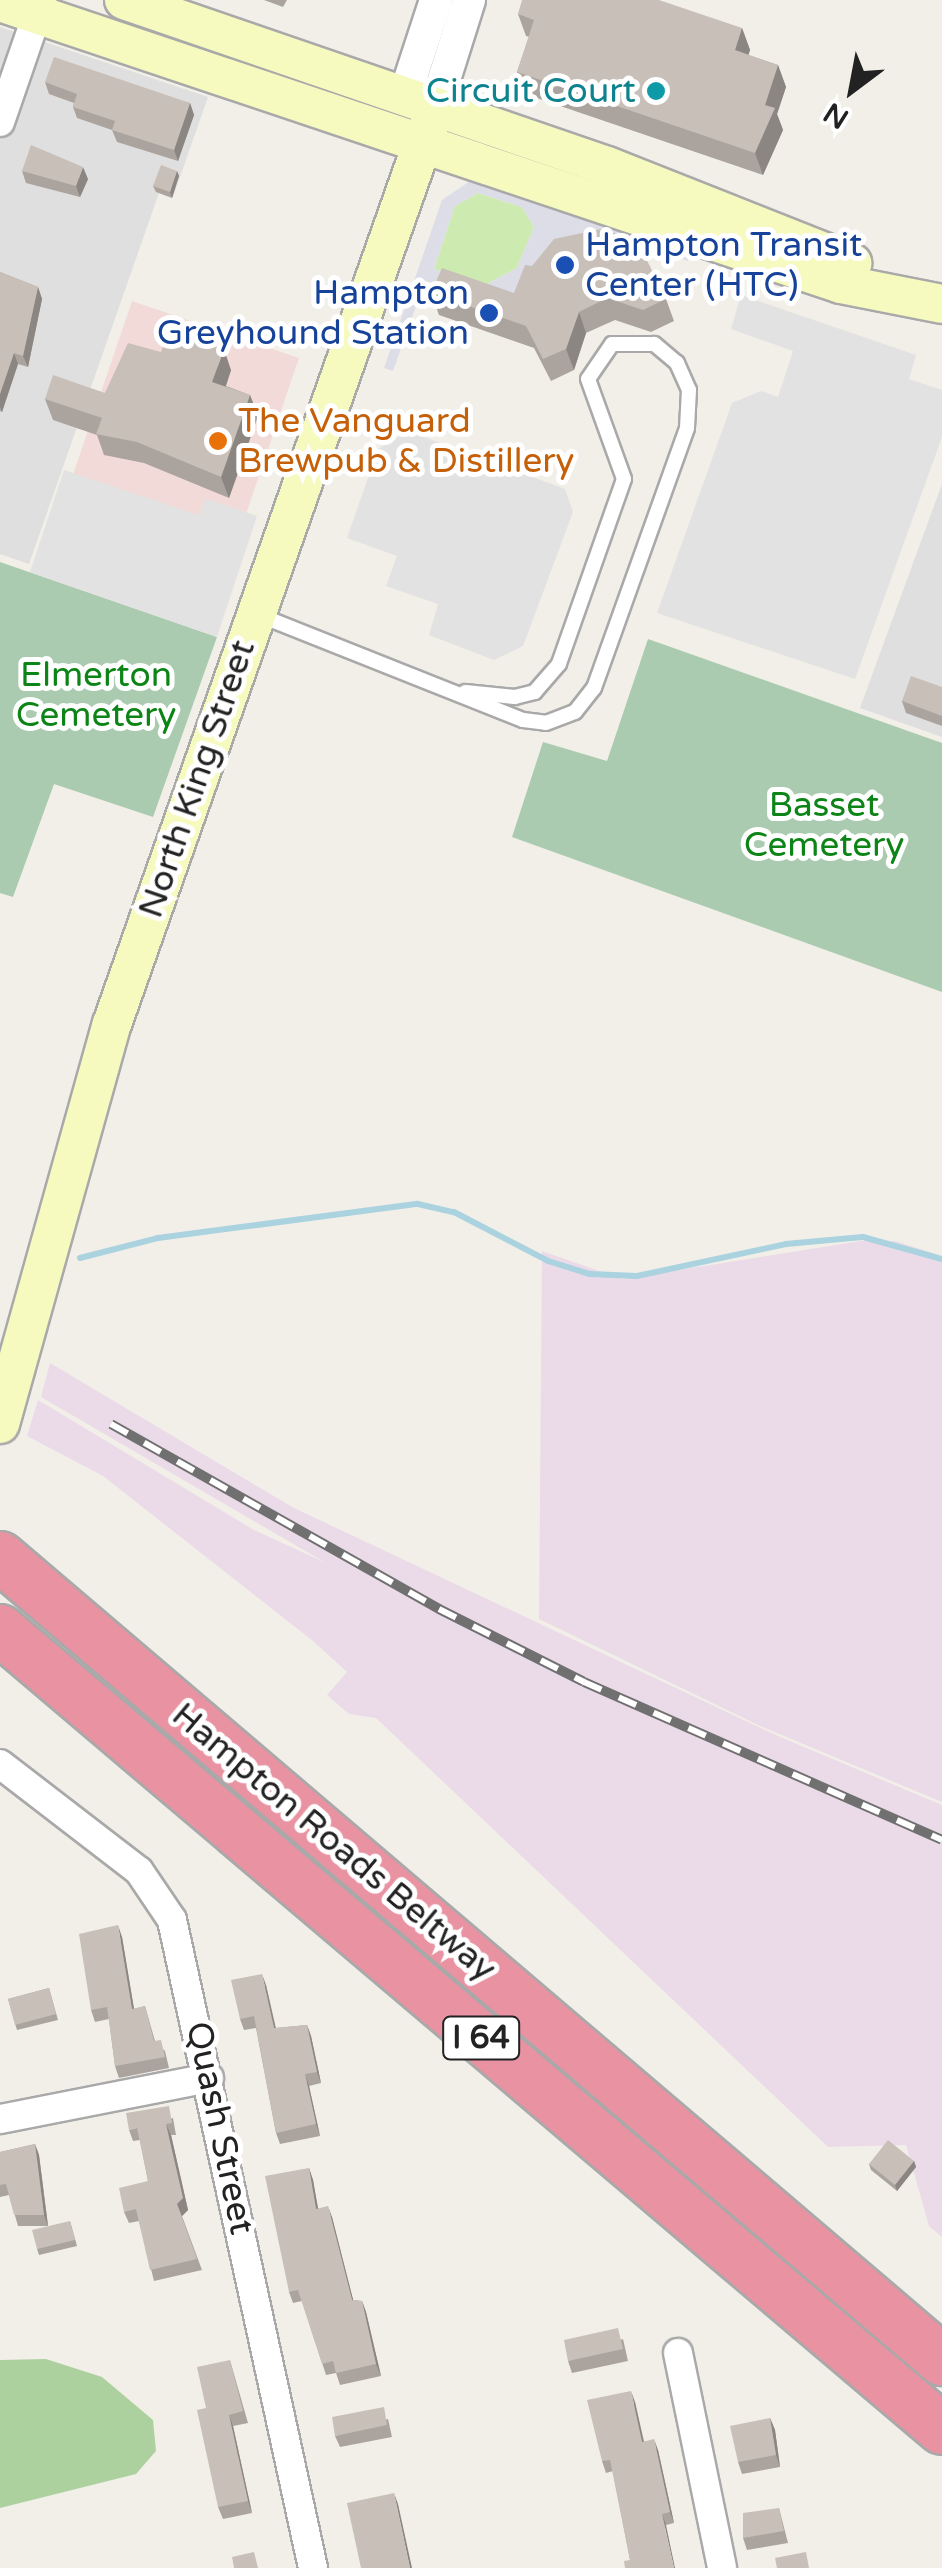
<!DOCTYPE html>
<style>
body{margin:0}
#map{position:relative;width:942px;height:2568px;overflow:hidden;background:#f2efe9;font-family:"Varela Round",sans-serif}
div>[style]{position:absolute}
.residential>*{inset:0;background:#e0dfdf}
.commercial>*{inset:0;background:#f2dad9}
.industrial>*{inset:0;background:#ebdbe8}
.grass>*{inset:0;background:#cdebb0}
.forest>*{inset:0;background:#add19e}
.cemetery>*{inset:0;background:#aacbaf}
.parking>*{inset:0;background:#e2e2e2}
.plaza>*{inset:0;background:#dddde8}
.stream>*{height:6px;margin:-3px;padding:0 3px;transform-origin:3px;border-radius:3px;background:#aad3df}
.roads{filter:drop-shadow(2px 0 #a9a9a9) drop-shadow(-2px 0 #a9a9a9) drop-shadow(0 2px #a9a9a9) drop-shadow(0 -2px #a9a9a9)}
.service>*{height:14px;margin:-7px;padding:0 7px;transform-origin:7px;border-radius:7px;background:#fff}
.minor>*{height:28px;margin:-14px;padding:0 14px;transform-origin:14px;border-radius:14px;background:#fff}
.tertiary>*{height:32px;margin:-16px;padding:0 16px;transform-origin:16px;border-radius:16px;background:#fff}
.secondary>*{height:38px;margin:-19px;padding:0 19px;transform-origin:19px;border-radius:19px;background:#f7fabf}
.motorway>*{height:50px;margin:-25px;padding:0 25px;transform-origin:25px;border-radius:25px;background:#e892a2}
.rail>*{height:10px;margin-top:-5px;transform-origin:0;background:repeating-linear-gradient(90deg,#fff 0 19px,#707070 0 38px);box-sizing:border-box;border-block:2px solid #707070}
.wall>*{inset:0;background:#aba49e}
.shaded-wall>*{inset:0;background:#8b8681}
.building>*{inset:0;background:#c7bfb8}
.dots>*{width:28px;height:28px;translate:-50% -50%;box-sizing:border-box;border:5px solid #fff;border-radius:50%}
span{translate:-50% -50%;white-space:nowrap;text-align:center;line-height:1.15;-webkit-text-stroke:10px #fff;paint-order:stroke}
.shield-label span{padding:2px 8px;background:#fff;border:2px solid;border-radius:8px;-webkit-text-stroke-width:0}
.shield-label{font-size:32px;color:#222;font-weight:700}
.culture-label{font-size:35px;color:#0d838f}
.right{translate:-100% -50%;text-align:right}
.transit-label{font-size:35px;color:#164399}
.left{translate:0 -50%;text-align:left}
.food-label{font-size:35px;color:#c56008}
.park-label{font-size:35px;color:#0c8416}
.street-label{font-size:35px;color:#222}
.north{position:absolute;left:802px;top:40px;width:100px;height:100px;-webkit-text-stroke:8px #fff;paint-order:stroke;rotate:212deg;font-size:28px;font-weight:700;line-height:40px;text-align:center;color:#222}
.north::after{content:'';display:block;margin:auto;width:35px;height:45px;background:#222;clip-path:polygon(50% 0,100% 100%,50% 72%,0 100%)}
</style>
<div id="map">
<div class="residential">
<i style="clip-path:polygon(0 27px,208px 97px,173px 197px,159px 193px,29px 564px,0 554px)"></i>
<i style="clip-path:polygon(942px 484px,942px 737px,860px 708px)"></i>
</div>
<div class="commercial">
<i style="clip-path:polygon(132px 301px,299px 358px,207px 629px,40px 572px)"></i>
</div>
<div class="industrial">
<i style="clip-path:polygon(861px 1241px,895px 1241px,942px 1256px,942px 1802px,760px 1726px,539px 1619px,542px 1251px,622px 1279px)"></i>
<i style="clip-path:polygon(50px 1363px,294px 1508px,778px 1736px,942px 1805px,942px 2237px,929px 2226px,906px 2145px,828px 2147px,376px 1718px,349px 1714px,327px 1695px,347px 1672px,313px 1641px,103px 1476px,27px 1436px,38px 1400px,254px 1530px,326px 1563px,41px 1397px)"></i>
</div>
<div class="grass">
<i style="clip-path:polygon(478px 193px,522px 207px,534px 227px,517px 268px,485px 285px,434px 269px,455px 206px)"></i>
</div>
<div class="forest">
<i style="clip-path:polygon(46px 2359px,102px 2377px,153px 2420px,156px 2451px,136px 2474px,0 2508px,0 2360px)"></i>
</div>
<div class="cemetery">
<i style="clip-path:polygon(0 562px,217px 637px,153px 817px,54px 784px,13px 897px,0 893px)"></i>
<i style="clip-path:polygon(648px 639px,942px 743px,942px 992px,512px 837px,543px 742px,607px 761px)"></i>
</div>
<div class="parking">
<i style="clip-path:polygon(741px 295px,916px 355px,909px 379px,942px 390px,942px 437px,855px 679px,657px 613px,732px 403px,761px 391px,778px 397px,793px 351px,731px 329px)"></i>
<i style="clip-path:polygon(408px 431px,565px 489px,573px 512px,523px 646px,494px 660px,429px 635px,438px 604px,386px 586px,397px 556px,347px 538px,378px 449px)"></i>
<i style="clip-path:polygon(64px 470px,199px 515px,205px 498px,257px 516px,217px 637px,30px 572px)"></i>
</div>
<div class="plaza">
<i style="clip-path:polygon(evenodd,473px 179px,693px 249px,688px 261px,610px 235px,520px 313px,425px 281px,393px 371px,384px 368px,442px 200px,473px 179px,478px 193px,522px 207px,534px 227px,517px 268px,485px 285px,434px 269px,455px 206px,478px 193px)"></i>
</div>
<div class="stream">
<i style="left:80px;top:1258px;width:81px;rotate:-14.4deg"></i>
<i style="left:158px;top:1238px;width:262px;rotate:-7.5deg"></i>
<i style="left:418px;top:1204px;width:37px;rotate:13deg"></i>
<i style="left:454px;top:1212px;width:106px;rotate:27.5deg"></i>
<i style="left:548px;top:1261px;width:44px;rotate:17.2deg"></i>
<i style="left:590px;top:1274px;width:47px;rotate:2.4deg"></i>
<i style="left:637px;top:1276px;width:152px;rotate:-12.1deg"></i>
<i style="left:786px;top:1244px;width:77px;rotate:-5.2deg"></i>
<i style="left:863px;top:1237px;width:82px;rotate:15.6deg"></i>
</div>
<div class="roads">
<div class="service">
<i style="left:259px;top:615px;width:284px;rotate:21.7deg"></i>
<i style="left:523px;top:720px;width:23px;rotate:7deg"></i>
<i style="left:546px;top:723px;width:31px;rotate:-21deg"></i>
<i style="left:575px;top:712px;width:31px;rotate:-52deg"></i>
<i style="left:594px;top:688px;width:276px;rotate:-70.3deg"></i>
<i style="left:687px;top:428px;width:38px;rotate:-87deg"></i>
<i style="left:689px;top:390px;width:30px;rotate:-114deg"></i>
<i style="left:677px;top:363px;width:30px;rotate:-140deg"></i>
<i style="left:654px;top:344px;width:42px;rotate:180deg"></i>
<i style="left:612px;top:344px;width:42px;rotate:124.4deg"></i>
<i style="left:588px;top:379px;width:106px;rotate:70.2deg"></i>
<i style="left:624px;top:479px;width:196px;rotate:109.4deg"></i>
<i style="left:559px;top:664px;width:37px;rotate:131deg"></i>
<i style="left:535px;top:692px;width:21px;rotate:166deg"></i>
<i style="left:515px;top:697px;width:50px;rotate:-174.3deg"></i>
</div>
<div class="minor">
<i style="left:0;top:122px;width:129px;rotate:-71deg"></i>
<i style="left:0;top:1764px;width:175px;rotate:37.6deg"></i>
<i style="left:139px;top:1871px;width:59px;rotate:56deg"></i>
<i style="left:172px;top:1920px;width:663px;rotate:77.72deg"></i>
<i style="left:0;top:2119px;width:213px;rotate:-11.1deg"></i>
<i style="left:678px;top:2353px;width:219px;rotate:78.4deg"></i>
</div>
<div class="tertiary">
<i style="left:404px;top:98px;width:103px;rotate:-71.9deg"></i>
<i style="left:435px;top:108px;width:113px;rotate:-72.5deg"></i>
</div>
<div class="secondary">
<i style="left:124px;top:0;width:511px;rotate:18.97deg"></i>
<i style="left:607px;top:166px;width:264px;rotate:21.6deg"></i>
<i style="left:0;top:2px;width:887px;rotate:18.54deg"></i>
<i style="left:841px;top:284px;width:103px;rotate:11.2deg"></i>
<i style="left:0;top:1424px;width:415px;rotate:-74.4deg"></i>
<i style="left:112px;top:1024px;width:971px;rotate:-70.58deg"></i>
</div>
<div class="motorway">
<i style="left:0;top:1557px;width:1238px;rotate:40.45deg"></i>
<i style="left:0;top:1630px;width:1235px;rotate:40.3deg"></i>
</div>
</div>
<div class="rail">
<i style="left:111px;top:1424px;width:377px;rotate:29.4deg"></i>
<i style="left:439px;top:1609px;width:162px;rotate:26.7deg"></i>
<i style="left:584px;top:1682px;width:391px;rotate:23.8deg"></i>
</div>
<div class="wall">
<i style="clip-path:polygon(264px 0,287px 0,283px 7px)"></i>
<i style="clip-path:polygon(518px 14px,742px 28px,750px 50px,748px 55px,778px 65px,786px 87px,777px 114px,783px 130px,763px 175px,525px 94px,517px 72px,529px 37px,526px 36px)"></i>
<i style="clip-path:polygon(45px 82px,190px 103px,194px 115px,178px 161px,117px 142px,112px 130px,77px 118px,73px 107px,74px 103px,49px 94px)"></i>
<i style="clip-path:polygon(22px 171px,88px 179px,80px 197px,26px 183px)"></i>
<i style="clip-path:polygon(177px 171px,179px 176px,172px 198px,156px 192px,153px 186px)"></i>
<i style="clip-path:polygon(0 272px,38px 287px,42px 299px,28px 367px,18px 364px,2px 412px,0 411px)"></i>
<i style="clip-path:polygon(431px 293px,514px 293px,666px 299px,674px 321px,651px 332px,615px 320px,586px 333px,574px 370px,551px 381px,534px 348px,439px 315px)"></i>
<i style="clip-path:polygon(161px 352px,231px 370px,226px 386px,250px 395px,258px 416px,229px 498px,144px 463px,104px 455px,97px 435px,53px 420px,45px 399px,105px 393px)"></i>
<i style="clip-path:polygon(942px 687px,942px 726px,906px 713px,902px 701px)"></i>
<i style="clip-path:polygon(122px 1937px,134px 2009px,145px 2006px,155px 2041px,165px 2051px,169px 2068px,119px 2078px,115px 2066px,109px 2019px,95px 2022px,91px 2010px)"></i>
<i style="clip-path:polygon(266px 1985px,276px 2028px,307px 2025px,311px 2036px,321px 2083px,309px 2086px,320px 2136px,280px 2144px,276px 2133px,256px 2028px,244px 2030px,240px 2019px)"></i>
<i style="clip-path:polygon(49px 1988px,58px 2020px,17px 2030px,8px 1999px)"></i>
<i style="clip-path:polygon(173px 2118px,176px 2135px,171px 2135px,188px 2210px,182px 2216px,202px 2270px,154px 2281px,139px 2221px,129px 2223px,124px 2212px,148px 2181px,140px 2140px,133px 2141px,129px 2130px)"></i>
<i style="clip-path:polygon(35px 2144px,39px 2155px,48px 2226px,18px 2226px,9px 2195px,0 2197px,0 2152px)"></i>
<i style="clip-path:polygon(914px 2161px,916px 2167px,897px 2191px,871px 2170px,869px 2164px)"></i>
<i style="clip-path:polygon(309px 2168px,313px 2180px,318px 2208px,332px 2217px,353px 2300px,362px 2301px,366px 2312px,381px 2376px,340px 2385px,336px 2373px,326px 2375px,302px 2301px,293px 2303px,289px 2292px)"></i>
<i style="clip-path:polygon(70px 2221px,77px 2246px,39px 2255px,37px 2249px)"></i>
<i style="clip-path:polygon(623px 2339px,628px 2361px,572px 2373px,568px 2361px)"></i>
<i style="clip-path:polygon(230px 2360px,248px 2423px,233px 2426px,252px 2513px,223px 2519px,218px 2507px)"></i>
<i style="clip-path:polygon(635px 2402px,644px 2441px,658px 2450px,674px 2523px,666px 2525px,630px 2560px,613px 2471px,606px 2473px,602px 2461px)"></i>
<i style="clip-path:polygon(770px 2418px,775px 2430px,780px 2467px,742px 2474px,738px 2462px)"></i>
<i style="clip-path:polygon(388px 2419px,392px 2437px,340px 2447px,335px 2436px)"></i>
<i style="clip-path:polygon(779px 2508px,788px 2543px,747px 2550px,743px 2538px)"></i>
</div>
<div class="shaded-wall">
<i style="clip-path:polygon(742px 28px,750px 50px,743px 72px,735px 50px)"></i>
<i style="clip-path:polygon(778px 65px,786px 87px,777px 114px,783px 130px,763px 175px,755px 153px,765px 105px)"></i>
<i style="clip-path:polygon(190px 103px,194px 115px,178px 161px,174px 150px)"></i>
<i style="clip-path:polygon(83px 167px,88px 179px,80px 197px,76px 186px)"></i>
<i style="clip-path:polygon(177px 171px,179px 176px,172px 198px,170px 192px)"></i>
<i style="clip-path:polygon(38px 287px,42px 299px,28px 367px,23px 356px)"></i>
<i style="clip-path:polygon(579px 312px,586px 333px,574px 370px,566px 349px)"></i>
<i style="clip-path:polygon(224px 349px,231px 370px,220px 403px,212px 382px)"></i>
<i style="clip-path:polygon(14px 353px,18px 364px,2px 412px,0 407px,0 394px)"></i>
<i style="clip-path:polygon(250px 395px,258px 416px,229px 498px,221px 477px)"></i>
<i style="clip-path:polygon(118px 1925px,122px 1937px,136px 2021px,132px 2009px)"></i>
<i style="clip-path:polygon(262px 1974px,266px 1985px,278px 2040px,274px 2028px)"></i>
<i style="clip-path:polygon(307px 2025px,311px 2036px,321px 2083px,317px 2072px)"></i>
<i style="clip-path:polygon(305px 2074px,309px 2086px,320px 2136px,316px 2124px)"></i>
<i style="clip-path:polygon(166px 2124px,171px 2135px,188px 2210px,182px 2216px,177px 2204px)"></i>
<i style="clip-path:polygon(35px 2144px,39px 2155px,48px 2226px,44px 2215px)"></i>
<i style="clip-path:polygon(914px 2161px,916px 2167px,897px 2191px,895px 2185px)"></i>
<i style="clip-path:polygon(309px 2168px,313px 2180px,320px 2220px,316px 2209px)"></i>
<i style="clip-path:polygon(328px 2206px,332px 2217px,356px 2311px,352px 2300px)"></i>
<i style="clip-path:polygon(362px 2301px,366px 2312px,381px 2376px,376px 2364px)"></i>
<i style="clip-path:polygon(631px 2391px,635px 2402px,646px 2453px,642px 2442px)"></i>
<i style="clip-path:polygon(229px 2415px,233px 2426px,252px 2513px,248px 2501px)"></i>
<i style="clip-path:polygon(770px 2418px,775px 2430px,780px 2467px,776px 2455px)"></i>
<i style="clip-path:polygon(654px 2439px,658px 2450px,674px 2523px,670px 2512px)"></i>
<i style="clip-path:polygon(394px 2493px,398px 2504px,412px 2568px,410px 2568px)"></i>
<i style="clip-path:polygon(662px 2514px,666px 2525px,675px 2568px,674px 2568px)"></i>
</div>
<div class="building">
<i style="clip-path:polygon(522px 0,659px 0,742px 28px,735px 50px,778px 65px,765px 105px,775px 108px,755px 153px,517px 72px,534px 20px,518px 14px)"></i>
<i style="clip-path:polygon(54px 57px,190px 103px,174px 150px,112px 130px,115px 121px,73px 107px,77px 94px,45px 82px)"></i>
<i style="clip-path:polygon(31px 145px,83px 167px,76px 186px,22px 171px)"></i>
<i style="clip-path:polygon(161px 165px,177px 171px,170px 192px,153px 186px)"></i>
<i style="clip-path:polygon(601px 229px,637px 240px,666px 299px,643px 310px,607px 298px,579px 312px,566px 349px,543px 359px,526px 326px,431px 293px,442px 268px,514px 293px,525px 265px,532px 266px,554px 239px)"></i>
<i style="clip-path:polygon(0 272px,38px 287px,23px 356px,14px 353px,0 394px)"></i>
<i style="clip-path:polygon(168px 331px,224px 349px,212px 382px,250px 395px,221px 477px,137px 442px,96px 434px,102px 418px,45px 399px,53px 375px,105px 393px,128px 343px,161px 352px)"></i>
<i style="clip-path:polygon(911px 676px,942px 687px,942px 716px,902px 701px)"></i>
<i style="clip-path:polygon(118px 1925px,132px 2009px,145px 2006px,154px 2041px,161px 2040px,165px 2057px,115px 2066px,107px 2007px,91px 2010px,79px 1934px)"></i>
<i style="clip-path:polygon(262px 1974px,274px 2028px,307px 2025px,317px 2072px,305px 2074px,316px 2124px,276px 2133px,254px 2016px,240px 2019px,231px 1980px)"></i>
<i style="clip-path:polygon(49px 1988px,56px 2014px,15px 2025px,8px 1999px)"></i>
<i style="clip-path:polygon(169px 2106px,172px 2123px,166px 2124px,183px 2198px,177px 2204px,197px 2259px,150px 2270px,136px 2209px,124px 2212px,119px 2188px,148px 2181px,137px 2128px,129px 2130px,126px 2113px)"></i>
<i style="clip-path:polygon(888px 2140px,914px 2161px,895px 2185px,869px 2164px)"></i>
<i style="clip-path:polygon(35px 2144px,44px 2215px,14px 2215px,6px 2184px,0 2185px,0 2152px)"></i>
<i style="clip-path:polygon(309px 2168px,316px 2209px,328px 2206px,352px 2300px,362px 2301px,376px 2364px,336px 2373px,333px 2361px,322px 2364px,298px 2290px,289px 2292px,265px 2176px)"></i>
<i style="clip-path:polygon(70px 2221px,75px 2240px,37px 2249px,32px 2230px)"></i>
<i style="clip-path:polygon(618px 2328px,623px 2349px,568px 2361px,564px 2340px)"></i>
<i style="clip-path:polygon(230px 2360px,243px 2411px,229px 2415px,248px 2501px,218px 2507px,197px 2410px,206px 2408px,197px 2367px)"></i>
<i style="clip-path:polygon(631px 2391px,642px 2442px,654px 2439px,670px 2512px,662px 2514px,674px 2568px,625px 2568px,624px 2561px,630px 2560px,610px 2460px,602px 2461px,587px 2400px)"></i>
<i style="clip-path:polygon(384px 2407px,387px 2425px,335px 2436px,332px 2417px)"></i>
<i style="clip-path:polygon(770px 2418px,776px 2455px,738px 2462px,730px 2426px)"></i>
<i style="clip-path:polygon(394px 2493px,410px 2568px,361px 2568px,347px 2503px)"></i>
<i style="clip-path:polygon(779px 2508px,784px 2531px,743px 2538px,743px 2513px)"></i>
<i style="clip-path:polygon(254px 2552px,258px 2568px,234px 2568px,232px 2557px)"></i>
<i style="clip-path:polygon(806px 2552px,809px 2568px,777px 2568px,775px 2558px)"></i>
</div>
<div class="dots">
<i style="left:656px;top:91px;background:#0f9aa8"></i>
<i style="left:565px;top:265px;background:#1a4fb4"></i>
<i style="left:489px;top:313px;background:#1a4fb4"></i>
<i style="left:218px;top:441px;background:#e8710a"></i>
</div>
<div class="shield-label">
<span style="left:481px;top:2038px">I 64</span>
</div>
<div class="culture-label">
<span class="right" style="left:636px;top:91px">Circuit Court</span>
</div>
<div class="transit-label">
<span class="left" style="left:585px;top:265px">Hampton Transit<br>Center (HTC)</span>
<span class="right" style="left:469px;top:313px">Hampton<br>Greyhound Station</span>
</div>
<div class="food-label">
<span class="left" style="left:238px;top:441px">The Vanguard<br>Brewpub &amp; Distillery</span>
</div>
<div class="park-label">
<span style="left:96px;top:695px">Elmerton<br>Cemetery</span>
<span style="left:824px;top:825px">Basset<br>Cemetery</span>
</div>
<div class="street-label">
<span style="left:197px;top:779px;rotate:-71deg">North King Street</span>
<span style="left:334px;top:1842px;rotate:40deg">Hampton Roads Beltway</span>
<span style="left:220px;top:2128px;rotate:78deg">Quash Street</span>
</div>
<div class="north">N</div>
</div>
